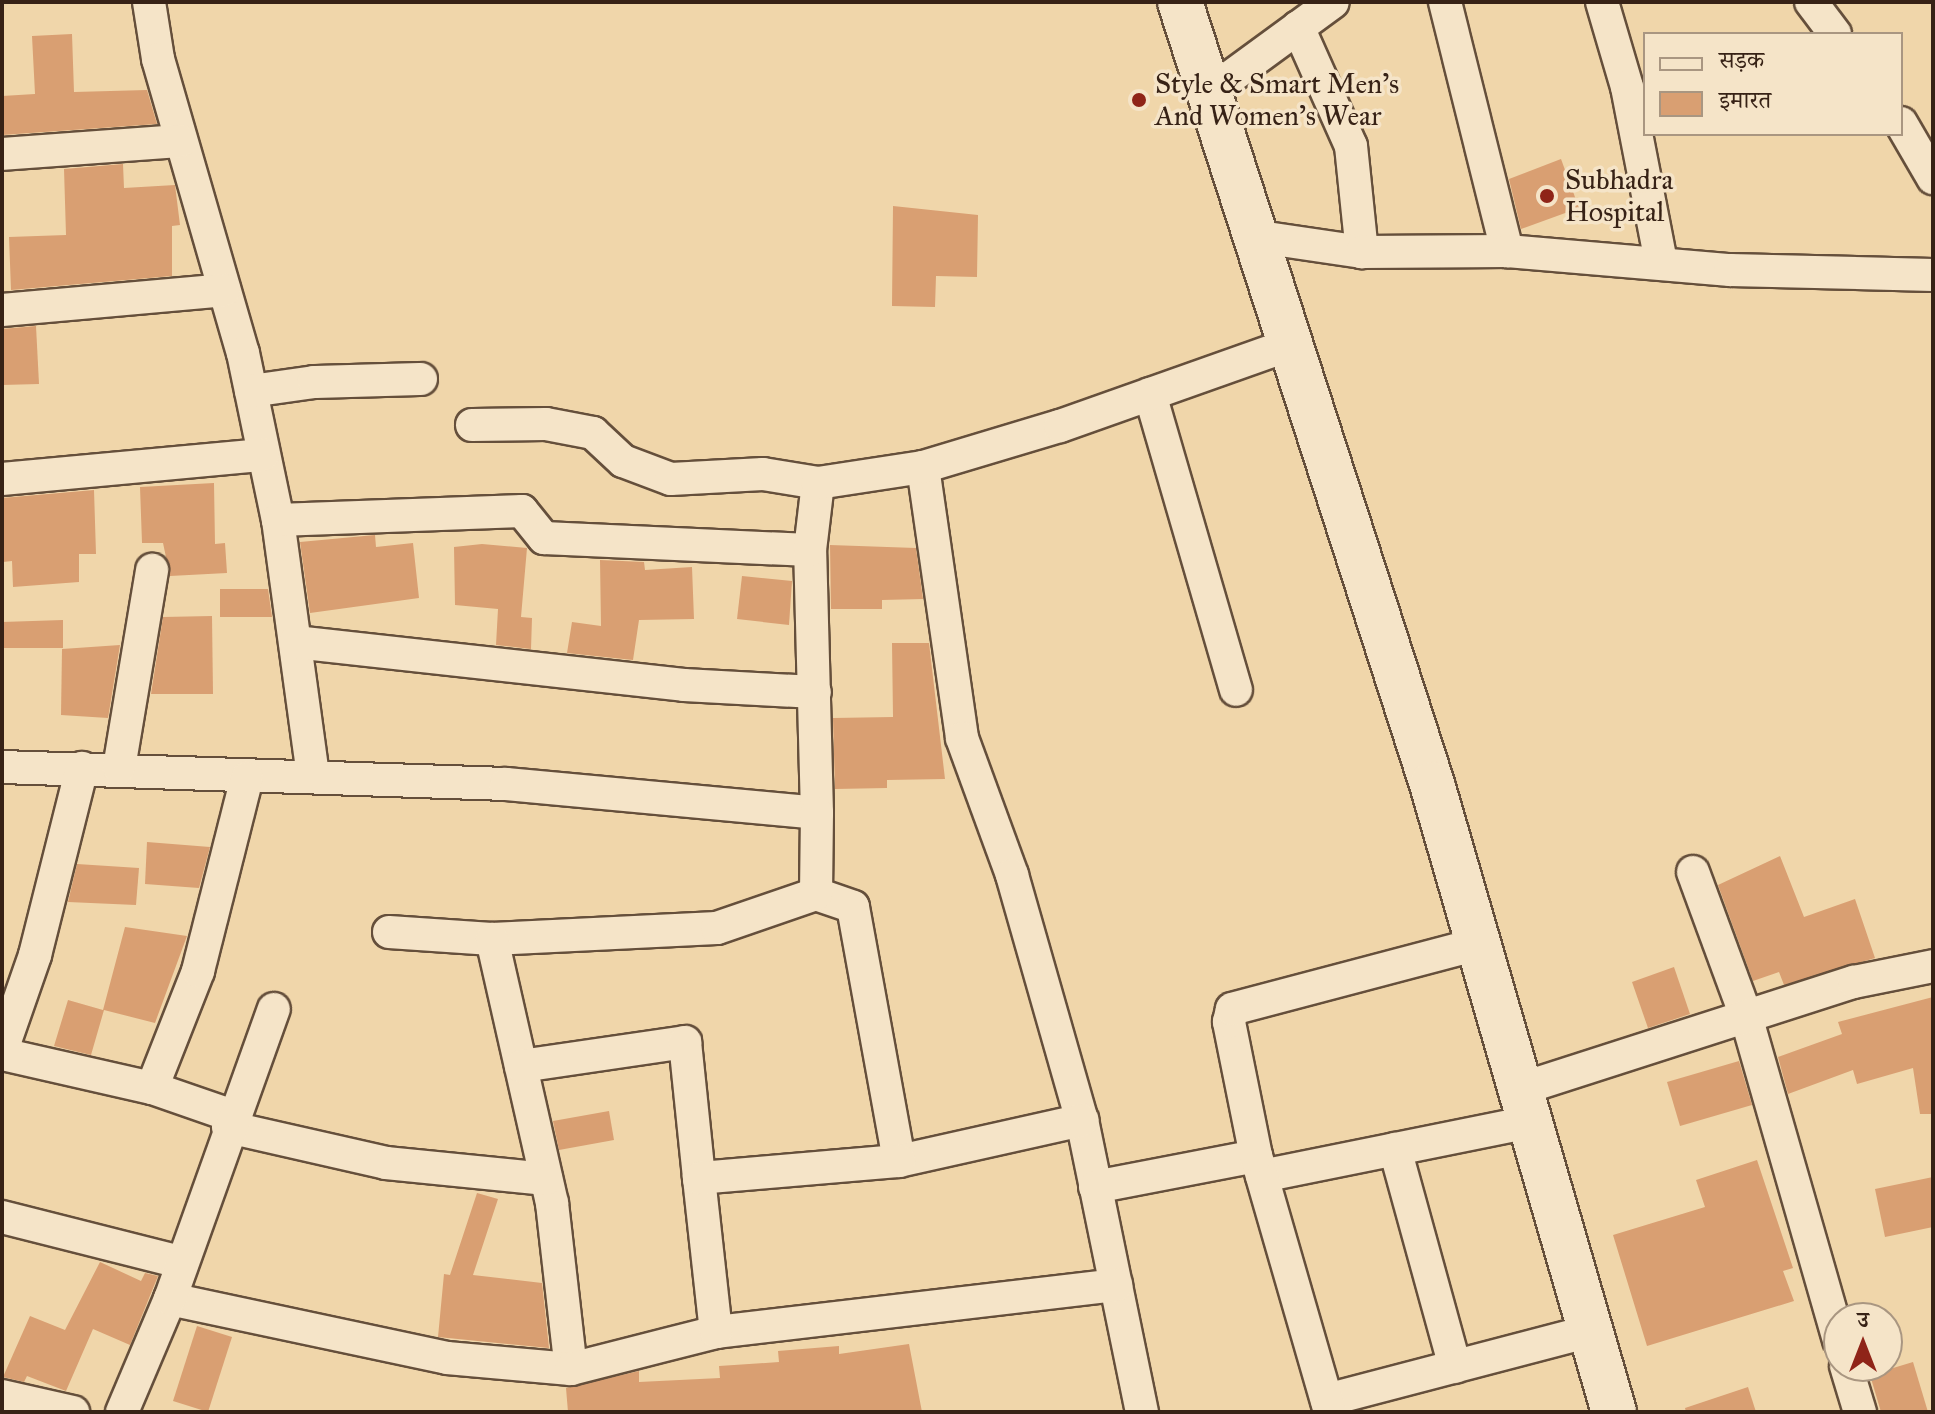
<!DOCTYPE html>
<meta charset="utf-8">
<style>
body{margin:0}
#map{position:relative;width:1935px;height:1414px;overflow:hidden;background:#f0d6aa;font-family:"IM FELL Great Primer","Noto Serif Devanagari",serif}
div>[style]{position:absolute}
.building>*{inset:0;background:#d99f72}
.roads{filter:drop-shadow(2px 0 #654f3b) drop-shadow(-2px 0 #654f3b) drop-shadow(0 2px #654f3b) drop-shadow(0 -2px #654f3b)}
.street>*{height:32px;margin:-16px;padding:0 16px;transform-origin:16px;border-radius:16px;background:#f5e4c8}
.secondary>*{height:44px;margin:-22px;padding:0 22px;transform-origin:22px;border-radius:22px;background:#f5e4c8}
.dots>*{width:22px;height:22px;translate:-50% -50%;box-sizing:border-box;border:4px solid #f5e4c8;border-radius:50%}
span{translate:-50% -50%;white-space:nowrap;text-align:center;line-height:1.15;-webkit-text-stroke:7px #f5e4c8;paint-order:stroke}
.poi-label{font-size:28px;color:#372216}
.left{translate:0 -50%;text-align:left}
.frame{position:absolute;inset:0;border:4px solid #372216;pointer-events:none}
.legend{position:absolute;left:1643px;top:32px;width:260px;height:104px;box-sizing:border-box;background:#f5e4c8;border:2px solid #a99681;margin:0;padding:10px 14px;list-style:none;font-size:24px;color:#372216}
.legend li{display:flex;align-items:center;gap:16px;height:40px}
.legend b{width:40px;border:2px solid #a99681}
.north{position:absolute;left:1823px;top:1302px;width:80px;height:80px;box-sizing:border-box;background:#f5e4c8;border:2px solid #a99681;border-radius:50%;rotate:0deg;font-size:22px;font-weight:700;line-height:32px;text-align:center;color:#372216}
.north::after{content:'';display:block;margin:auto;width:28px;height:36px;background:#8f2418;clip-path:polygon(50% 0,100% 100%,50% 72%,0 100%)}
</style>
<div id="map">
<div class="building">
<i style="clip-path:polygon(72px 34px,74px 92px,147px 90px,157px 124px,2px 135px,2px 96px,35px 94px,32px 36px)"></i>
<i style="clip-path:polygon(1561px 159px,1579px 208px,1521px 229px,1509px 179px)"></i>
<i style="clip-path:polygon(123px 164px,124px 188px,175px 185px,180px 225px,172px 226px,172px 276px,11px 290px,9px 237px,66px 235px,64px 169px)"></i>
<i style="clip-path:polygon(893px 206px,978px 215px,977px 277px,936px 276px,935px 307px,892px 306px)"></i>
<i style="clip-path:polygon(36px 326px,39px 384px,2px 385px,2px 329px)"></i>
<i style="clip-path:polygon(214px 483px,215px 544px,225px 543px,227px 573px,170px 576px,163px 543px,142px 543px,140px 487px)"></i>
<i style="clip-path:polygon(94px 490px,96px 554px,79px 554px,79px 582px,13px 587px,12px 561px,3px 562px,2px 498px)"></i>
<i style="clip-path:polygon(375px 535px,376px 547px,413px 543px,419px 598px,310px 613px,300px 542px)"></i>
<i style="clip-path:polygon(482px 544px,527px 548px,521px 617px,532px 618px,531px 649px,496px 645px,498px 609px,455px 605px,454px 547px)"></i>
<i style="clip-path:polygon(830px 545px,916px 548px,923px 599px,882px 600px,882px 609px,831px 609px)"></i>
<i style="clip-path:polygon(600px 560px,644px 562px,645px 570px,692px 567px,694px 619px,639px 620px,633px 660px,567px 653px,572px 622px,601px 626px)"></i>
<i style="clip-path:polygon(742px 576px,792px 581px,789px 625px,737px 619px)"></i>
<i style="clip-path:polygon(220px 589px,268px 589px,272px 617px,220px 617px)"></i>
<i style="clip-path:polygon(212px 616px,213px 694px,151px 694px,163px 617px)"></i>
<i style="clip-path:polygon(63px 620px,63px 648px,2px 648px,2px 622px)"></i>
<i style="clip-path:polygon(892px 643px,929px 643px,945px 779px,887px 780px,887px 788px,835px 789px,833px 718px,893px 717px)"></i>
<i style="clip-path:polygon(120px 645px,108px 718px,61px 715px,62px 649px)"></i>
<i style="clip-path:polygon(147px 842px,210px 847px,199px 888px,145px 884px)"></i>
<i style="clip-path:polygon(1780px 856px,1804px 917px,1855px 899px,1875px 958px,1784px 985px,1779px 972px,1753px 981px,1718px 885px)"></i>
<i style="clip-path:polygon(77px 864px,139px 868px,136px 905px,68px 902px)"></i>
<i style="clip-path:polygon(125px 927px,187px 936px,155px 1023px,104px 1010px,91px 1055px,54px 1046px,68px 1000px,103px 1010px)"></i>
<i style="clip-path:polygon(1674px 967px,1690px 1014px,1648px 1028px,1632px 982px)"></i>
<i style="clip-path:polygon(1933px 997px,1933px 1114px,1920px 1114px,1913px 1068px,1857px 1084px,1853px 1070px,1788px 1094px,1778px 1057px,1842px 1034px,1838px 1022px)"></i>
<i style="clip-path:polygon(1739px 1061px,1752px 1105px,1680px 1126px,1667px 1082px)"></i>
<i style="clip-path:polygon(609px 1111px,614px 1140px,559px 1150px,553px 1121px)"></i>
<i style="clip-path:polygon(1757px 1160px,1793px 1268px,1783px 1271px,1794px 1301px,1647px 1346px,1613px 1235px,1705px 1207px,1696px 1180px)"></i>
<i style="clip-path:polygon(1933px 1177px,1933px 1227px,1885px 1237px,1875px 1189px)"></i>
<i style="clip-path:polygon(477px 1193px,498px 1199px,473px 1275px,542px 1283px,549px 1348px,438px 1337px,444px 1274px,450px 1275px)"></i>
<i style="clip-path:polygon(100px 1262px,141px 1281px,145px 1273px,158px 1276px,130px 1345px,93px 1329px,66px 1391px,27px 1376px,24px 1382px,3px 1377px,30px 1316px,65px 1330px)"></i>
<i style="clip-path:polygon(197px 1326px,232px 1337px,208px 1412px,173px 1401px)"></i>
<i style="clip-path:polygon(909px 1344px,922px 1412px,568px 1412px,566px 1388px,639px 1371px,639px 1382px,720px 1378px,719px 1366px,779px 1362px,778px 1351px,839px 1346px,839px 1354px)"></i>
<i style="clip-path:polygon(1913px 1362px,1928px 1412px,1881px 1412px,1870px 1375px)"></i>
<i style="clip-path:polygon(1748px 1387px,1756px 1412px,1686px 1412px,1685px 1408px)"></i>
</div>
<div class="roads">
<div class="street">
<i style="left:149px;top:2px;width:58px;rotate:81deg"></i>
<i style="left:158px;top:59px;width:306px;rotate:73.9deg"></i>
<i style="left:243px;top:353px;width:171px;rotate:78.2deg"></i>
<i style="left:278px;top:520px;width:259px;rotate:82.2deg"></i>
<i style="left:1445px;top:2px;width:257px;rotate:76deg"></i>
<i style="left:1602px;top:2px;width:89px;rotate:73.6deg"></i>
<i style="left:1627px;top:87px;width:178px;rotate:79deg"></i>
<i style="left:1811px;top:2px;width:40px;rotate:53deg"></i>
<i style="left:1298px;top:27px;width:130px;rotate:66deg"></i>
<i style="left:1351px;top:146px;width:107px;rotate:84.1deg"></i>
<i style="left:1210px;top:92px;width:152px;rotate:-36.2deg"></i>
<i style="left:1901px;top:123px;width:64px;rotate:59.8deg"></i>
<i style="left:2px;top:154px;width:179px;rotate:-4.2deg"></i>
<i style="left:1260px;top:237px;width:103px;rotate:8.4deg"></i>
<i style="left:1362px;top:252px;width:145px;rotate:-0.4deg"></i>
<i style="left:1507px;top:251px;width:224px;rotate:4.9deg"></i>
<i style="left:1730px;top:270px;width:203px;rotate:1.4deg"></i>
<i style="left:2px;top:310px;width:223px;rotate:-5.1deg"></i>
<i style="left:251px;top:391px;width:64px;rotate:-8.1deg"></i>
<i style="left:314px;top:382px;width:107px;rotate:-1.6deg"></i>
<i style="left:1150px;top:394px;width:308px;rotate:73.8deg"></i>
<i style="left:472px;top:425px;width:74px;rotate:-0.8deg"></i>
<i style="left:546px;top:424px;width:48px;rotate:10.8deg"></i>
<i style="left:593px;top:433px;width:41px;rotate:43deg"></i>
<i style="left:623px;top:461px;width:51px;rotate:20.6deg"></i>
<i style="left:671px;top:479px;width:92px;rotate:-3.1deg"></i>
<i style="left:763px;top:474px;width:56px;rotate:9.3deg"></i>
<i style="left:923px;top:467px;width:274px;rotate:81.8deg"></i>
<i style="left:962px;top:738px;width:146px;rotate:69.9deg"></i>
<i style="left:1012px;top:875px;width:255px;rotate:74.1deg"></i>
<i style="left:1082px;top:1120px;width:298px;rotate:78.4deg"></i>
<i style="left:2px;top:479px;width:262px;rotate:-5.3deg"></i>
<i style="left:278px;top:520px;width:244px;rotate:-2.1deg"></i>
<i style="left:522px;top:511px;width:35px;rotate:51deg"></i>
<i style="left:544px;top:538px;width:266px;rotate:2.6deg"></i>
<i style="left:295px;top:642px;width:391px;rotate:6.3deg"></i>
<i style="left:684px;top:685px;width:131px;rotate:3.1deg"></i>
<i style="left:2px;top:767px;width:504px;rotate:1.93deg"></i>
<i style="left:506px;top:784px;width:312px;rotate:5.3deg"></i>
<i style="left:817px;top:813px;width:263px;rotate:-91.5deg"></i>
<i style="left:810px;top:550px;width:67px;rotate:-83.2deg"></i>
<i style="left:818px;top:483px;width:106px;rotate:-8.7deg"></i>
<i style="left:923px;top:467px;width:143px;rotate:-16.7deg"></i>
<i style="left:1060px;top:426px;width:245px;rotate:-19.5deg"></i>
<i style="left:119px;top:768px;width:201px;rotate:-80.5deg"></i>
<i style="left:1693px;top:872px;width:153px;rotate:69.8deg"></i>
<i style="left:1746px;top:1016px;width:337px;rotate:74deg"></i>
<i style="left:816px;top:894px;width:39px;rotate:19deg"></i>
<i style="left:853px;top:907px;width:258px;rotate:79.7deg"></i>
<i style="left:899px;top:1161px;width:188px;rotate:-12.6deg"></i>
<i style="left:389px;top:932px;width:103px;rotate:3.9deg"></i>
<i style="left:492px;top:939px;width:225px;rotate:-2.8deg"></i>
<i style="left:717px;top:928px;width:105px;rotate:-19deg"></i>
<i style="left:816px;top:894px;width:81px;rotate:-89.3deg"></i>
<i style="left:492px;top:939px;width:271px;rotate:77.2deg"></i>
<i style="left:552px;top:1203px;width:167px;rotate:83.5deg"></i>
<i style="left:2px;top:1050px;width:101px;rotate:-70.8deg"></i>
<i style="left:35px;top:955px;width:193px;rotate:-75.9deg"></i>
<i style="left:2px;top:1054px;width:154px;rotate:12.8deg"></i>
<i style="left:152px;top:1088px;width:86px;rotate:19.1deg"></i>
<i style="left:521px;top:1066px;width:166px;rotate:-8.3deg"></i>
<i style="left:685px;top:1042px;width:137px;rotate:84.1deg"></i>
<i style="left:152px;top:1088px;width:126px;rotate:-68.5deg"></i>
<i style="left:198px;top:971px;width:199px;rotate:-75.8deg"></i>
<i style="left:1520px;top:1089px;width:351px;rotate:-17.8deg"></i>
<i style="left:1854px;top:982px;width:81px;rotate:-11.4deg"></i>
<i style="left:228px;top:1127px;width:162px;rotate:12.8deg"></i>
<i style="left:386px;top:1163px;width:161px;rotate:5.7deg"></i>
<i style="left:1395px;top:1149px;width:226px;rotate:74.6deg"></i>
<i style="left:1262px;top:1176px;width:273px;rotate:-11.4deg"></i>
<i style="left:1095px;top:1187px;width:164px;rotate:-10.9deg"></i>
<i style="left:2px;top:1217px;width:184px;rotate:14.2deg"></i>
<i style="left:170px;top:1299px;width:283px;rotate:12deg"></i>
<i style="left:447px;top:1358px;width:124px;rotate:5.1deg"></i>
<i style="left:571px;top:1369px;width:150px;rotate:-14.3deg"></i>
<i style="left:716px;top:1332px;width:403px;rotate:-6.7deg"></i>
<i style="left:716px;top:1332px;width:155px;rotate:-96.3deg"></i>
<i style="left:699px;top:1178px;width:201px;rotate:-4.9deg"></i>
<i style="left:1846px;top:1366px;width:48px;rotate:73.1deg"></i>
<i style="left:2px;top:1396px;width:73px;rotate:12.7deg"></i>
<i style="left:1327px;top:1400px;width:272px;rotate:-14.7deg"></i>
<i style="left:122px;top:1412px;width:123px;rotate:-67deg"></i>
<i style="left:170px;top:1299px;width:308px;rotate:-70.3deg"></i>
<i style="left:1330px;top:1412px;width:266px;rotate:-106.1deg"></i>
<i style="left:1256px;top:1156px;width:137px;rotate:-101.4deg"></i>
<i style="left:1229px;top:1022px;width:13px;rotate:-77deg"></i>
<i style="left:1232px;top:1009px;width:254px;rotate:-14.8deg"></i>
</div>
<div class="secondary">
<i style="left:1180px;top:2px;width:822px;rotate:72.14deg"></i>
<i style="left:1432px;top:784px;width:654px;rotate:73.84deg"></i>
</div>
</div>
<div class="dots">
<i style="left:1139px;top:100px;background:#8f2418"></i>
<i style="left:1547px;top:196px;background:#8f2418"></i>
</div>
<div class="poi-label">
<span class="left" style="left:1155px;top:100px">Style &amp; Smart Men’s<br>And Women’s Wear</span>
<span class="left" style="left:1565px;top:196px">Subhadra<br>Hospital</span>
</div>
<div class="frame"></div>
<ul class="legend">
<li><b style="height:10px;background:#f5e4c8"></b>सड़क</li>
<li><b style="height:22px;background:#d99f72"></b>इमारत</li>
</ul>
<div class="north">उ</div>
</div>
